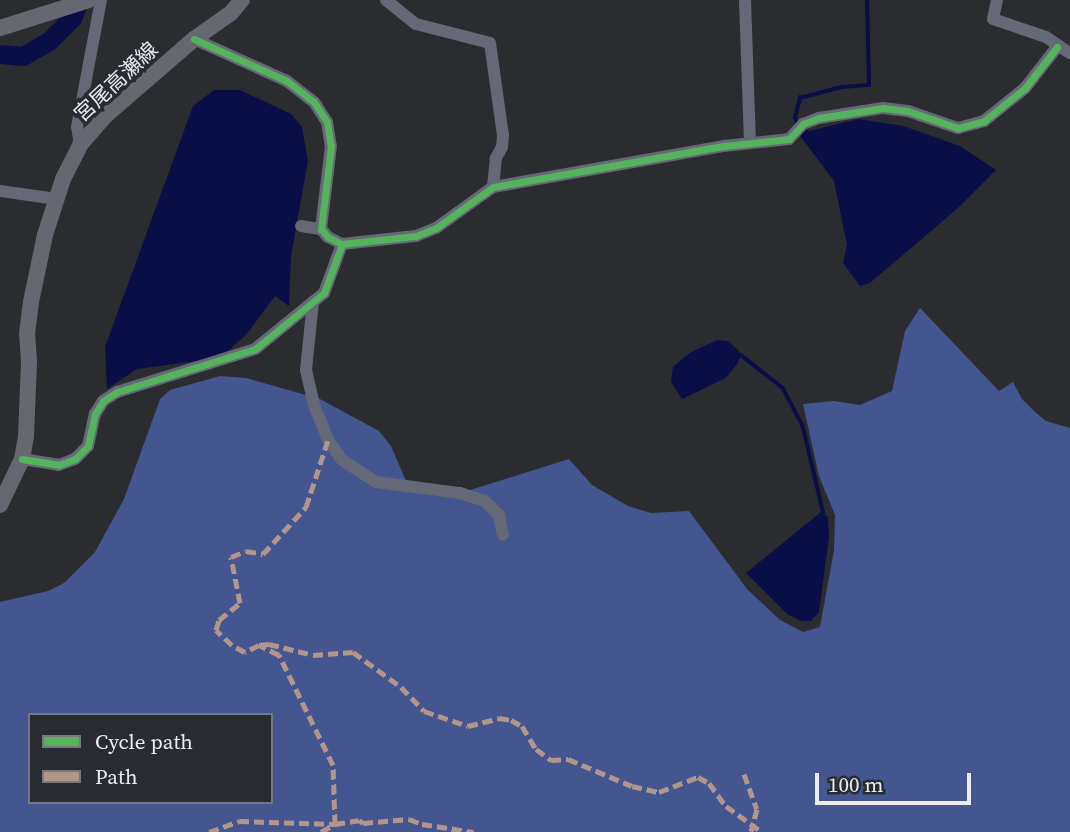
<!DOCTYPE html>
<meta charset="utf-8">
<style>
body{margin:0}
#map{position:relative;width:1070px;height:832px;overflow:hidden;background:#2a2c2f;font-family:"Source Serif 4","Noto Sans JP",serif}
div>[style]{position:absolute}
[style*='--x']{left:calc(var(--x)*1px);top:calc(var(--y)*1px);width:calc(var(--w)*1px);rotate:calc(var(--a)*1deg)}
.forest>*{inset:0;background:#445690}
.water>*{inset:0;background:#0a0e46}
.stream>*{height:3.5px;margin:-1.75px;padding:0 1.75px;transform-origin:1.75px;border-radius:1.75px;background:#0a0e46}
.river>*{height:19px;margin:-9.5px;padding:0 9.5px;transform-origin:9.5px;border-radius:9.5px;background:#0a0e46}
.minor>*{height:12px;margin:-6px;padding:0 6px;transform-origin:6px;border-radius:6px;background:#656876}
.major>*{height:16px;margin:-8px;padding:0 8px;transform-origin:8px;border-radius:8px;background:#656871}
.quiet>*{height:5px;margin-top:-2.5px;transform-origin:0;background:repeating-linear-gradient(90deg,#b2968c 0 10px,transparent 0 15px)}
.cycleway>*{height:7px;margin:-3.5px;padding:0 3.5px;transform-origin:3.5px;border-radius:3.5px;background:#56b35d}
span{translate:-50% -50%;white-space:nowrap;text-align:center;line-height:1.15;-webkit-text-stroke:7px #282b31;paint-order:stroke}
.street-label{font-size:21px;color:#eaecf0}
.legend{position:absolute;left:28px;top:713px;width:245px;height:91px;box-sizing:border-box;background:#282b31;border:2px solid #76787d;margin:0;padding:9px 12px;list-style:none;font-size:21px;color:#eaecf0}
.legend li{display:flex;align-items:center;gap:14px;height:35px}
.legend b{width:35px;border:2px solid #76787d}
.scale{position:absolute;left:815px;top:773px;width:156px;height:32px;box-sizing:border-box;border:4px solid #eaecf0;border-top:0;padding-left:9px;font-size:21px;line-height:24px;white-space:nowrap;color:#eaecf0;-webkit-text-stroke:5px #282b31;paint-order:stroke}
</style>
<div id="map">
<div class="forest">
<i style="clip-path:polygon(evenodd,920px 308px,999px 391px,1013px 382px,1022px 399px,1035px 412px,1046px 421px,1070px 428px,1070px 832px,0 832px,0 602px,48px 591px,64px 583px,95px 552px,124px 499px,160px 399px,170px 390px,220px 376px,246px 378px,320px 399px,379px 431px,391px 446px,406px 481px,423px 493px,437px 496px,451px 496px,569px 459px,592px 485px,628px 506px,651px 513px,689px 511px,747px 589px,780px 620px,803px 632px,820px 627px,834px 550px,835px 515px,819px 476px,803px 404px,834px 401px,860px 405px,892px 391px,905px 331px,920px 308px,30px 715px,271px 715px,271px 802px,30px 802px,30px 715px)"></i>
</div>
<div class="water">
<i style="clip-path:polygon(214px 90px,240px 90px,291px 114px,302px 127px,308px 161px,291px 256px,289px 306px,275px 296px,246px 335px,220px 358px,137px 369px,107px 389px,105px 347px,193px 106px)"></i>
<i style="clip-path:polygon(859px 119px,903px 126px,960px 146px,996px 170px,958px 208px,870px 283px,860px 286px,843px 263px,847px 245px,834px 181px,798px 133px,804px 128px,809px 131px)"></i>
<i style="clip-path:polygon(717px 340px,728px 341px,737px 349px,741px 355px,737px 364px,726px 378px,682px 399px,671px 382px,673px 367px,691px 352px)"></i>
<i style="clip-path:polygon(821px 512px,828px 517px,829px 537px,819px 612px,811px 621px,801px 621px,787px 614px,746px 573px)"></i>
</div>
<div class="stream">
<i style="--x:797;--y:124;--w:6;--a:-108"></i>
<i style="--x:795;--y:118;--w:21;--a:-76"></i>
<i style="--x:800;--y:98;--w:43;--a:-14.7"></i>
<i style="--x:842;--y:87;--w:27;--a:-4"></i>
<i style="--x:869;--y:85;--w:85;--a:-91.3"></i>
<i style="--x:741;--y:355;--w:53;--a:38.2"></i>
<i style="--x:783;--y:388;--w:43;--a:62.2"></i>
<i style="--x:803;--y:426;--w:90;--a:76.6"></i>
</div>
<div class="river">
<i style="--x:0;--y:54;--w:23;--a:5"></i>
<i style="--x:23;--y:56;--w:30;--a:-30"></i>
<i style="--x:49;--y:41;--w:33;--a:-45"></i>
<i style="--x:72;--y:18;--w:20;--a:-66"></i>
</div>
<div class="minor">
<i style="--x:386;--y:0;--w:38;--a:39"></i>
<i style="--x:416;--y:24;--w:76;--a:14.4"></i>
<i style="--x:490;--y:43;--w:93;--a:82"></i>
<i style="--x:503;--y:135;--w:12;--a:95"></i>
<i style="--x:502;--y:147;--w:13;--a:119"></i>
<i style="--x:496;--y:158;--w:29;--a:96"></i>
<i style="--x:745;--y:0;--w:143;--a:88"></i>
<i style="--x:997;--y:0;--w:19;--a:102"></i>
<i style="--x:993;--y:19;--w:56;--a:18.8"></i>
<i style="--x:1046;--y:37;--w:29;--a:34"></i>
<i style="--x:194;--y:39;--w:102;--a:24.3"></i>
<i style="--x:287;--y:81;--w:34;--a:38"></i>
<i style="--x:314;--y:102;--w:24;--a:57"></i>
<i style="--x:327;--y:122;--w:24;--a:81"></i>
<i style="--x:331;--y:146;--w:84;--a:96.9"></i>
<i style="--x:321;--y:229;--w:11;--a:49"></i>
<i style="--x:328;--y:237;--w:16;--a:27"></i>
<i style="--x:342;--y:244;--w:74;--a:-6.2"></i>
<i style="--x:416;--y:236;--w:22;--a:-22"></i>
<i style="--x:436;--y:228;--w:70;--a:-35.7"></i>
<i style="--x:493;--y:187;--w:235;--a:-10.1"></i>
<i style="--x:724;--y:146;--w:65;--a:-6.1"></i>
<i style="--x:789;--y:139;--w:21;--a:-47"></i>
<i style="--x:803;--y:124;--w:17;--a:-21"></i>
<i style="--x:819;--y:118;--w:65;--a:-8.9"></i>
<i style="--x:883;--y:108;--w:25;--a:7"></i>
<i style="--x:908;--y:111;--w:53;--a:18.8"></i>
<i style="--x:958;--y:128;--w:27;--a:-15"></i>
<i style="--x:984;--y:121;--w:53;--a:-38.8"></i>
<i style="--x:1025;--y:88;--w:52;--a:-52"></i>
<i style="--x:80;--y:145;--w:18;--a:-99"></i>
<i style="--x:77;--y:127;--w:129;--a:-79.3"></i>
<i style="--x:0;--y:191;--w:57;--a:8.1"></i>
<i style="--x:301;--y:226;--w:20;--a:9"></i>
<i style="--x:313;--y:302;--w:68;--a:95.9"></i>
<i style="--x:306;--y:370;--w:36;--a:77"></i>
<i style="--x:314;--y:405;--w:38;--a:68"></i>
<i style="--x:328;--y:440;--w:24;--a:55"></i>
<i style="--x:342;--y:460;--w:40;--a:32.9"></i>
<i style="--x:376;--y:482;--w:85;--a:7.5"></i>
<i style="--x:460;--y:493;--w:26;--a:18"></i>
<i style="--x:485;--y:501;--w:20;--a:45"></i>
<i style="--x:499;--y:515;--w:20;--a:79"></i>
<i style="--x:22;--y:459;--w:37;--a:9"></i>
<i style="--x:59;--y:465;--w:17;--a:-21"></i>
<i style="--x:75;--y:459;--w:18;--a:-45"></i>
<i style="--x:88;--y:446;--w:33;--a:-78"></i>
<i style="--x:95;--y:414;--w:15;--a:-58"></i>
<i style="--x:103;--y:401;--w:17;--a:-33"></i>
<i style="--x:117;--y:392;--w:145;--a:-17.3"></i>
<i style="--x:255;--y:349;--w:89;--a:-39.1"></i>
<i style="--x:324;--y:293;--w:52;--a:-69.8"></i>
</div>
<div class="major">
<i style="--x:0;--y:28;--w:93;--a:-17.5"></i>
<i style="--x:0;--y:505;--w:51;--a:-64.4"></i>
<i style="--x:22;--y:459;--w:23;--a:-80"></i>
<i style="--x:26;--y:436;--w:75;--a:-87.7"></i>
<i style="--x:29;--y:361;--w:27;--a:-94"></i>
<i style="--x:27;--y:334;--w:32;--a:-83"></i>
<i style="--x:31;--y:302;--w:68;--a:-78.2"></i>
<i style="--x:45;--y:235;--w:59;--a:-72.2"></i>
<i style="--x:63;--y:179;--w:38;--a:-63"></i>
<i style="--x:80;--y:145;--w:37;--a:-49"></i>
<i style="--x:104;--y:117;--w:119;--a:-40.9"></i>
<i style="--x:194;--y:39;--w:45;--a:-35.1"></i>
<i style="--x:231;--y:13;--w:17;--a:-50"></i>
</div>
<div class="quiet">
<i style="--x:259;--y:645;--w:10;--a:-6"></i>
<i style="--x:269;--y:644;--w:45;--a:14"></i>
<i style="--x:313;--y:655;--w:40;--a:-4.3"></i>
<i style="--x:353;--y:652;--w:59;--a:36.1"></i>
<i style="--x:401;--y:687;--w:33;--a:46"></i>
<i style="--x:424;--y:711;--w:46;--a:18.8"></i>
<i style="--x:468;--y:726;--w:32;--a:-14"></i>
<i style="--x:499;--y:718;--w:12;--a:9"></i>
<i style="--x:511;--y:720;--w:13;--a:29"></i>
<i style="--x:522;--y:726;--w:27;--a:59"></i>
<i style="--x:536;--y:749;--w:19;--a:36"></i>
<i style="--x:551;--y:760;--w:17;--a:-3"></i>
<i style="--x:568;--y:759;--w:69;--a:22.9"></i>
<i style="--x:632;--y:786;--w:28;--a:13"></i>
<i style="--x:659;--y:792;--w:42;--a:-21"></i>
<i style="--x:698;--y:777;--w:13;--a:29"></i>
<i style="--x:709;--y:783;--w:29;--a:54"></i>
<i style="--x:726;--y:806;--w:44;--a:35.8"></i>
<i style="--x:744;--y:774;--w:37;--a:70"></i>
<i style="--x:757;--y:809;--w:23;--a:105"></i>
<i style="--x:209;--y:832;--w:32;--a:-20"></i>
<i style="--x:239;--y:821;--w:96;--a:1.8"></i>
<i style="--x:335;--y:824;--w:24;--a:-9"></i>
<i style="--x:359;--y:820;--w:5;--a:37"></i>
<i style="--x:363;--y:823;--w:46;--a:-5"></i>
<i style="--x:409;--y:819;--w:14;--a:21"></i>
<i style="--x:422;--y:824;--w:52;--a:8.9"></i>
<i style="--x:321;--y:832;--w:16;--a:-30"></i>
<i style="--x:335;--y:824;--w:59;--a:-91.9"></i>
<i style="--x:333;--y:765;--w:123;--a:-116.1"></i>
<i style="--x:279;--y:655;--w:22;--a:-153"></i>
<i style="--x:259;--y:645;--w:16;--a:153"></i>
<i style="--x:245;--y:652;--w:15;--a:-152"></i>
<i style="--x:232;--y:645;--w:22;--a:-137"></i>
<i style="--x:216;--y:630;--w:10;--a:-73"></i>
<i style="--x:219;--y:620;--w:27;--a:-39"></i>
<i style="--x:240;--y:603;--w:47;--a:-101.1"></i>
<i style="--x:231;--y:557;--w:16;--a:-22"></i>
<i style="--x:246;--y:551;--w:17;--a:10"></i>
<i style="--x:263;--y:554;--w:64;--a:-47.5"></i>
<i style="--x:306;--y:507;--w:71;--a:-71.8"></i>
</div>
<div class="cycleway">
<i style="--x:194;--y:39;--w:102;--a:24.3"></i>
<i style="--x:287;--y:81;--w:34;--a:38"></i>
<i style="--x:314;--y:102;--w:24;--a:57"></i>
<i style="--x:327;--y:122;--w:24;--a:81"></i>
<i style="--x:331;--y:146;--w:84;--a:96.9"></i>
<i style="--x:321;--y:229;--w:11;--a:49"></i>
<i style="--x:328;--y:237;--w:16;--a:27"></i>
<i style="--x:342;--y:244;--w:74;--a:-6.2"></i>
<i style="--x:416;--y:236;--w:22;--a:-22"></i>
<i style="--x:436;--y:228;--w:70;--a:-35.7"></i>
<i style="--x:493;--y:187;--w:235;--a:-10.1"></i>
<i style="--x:724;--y:146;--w:65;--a:-6.1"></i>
<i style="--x:789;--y:139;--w:21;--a:-47"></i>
<i style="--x:803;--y:124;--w:17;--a:-21"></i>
<i style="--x:819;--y:118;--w:65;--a:-8.9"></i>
<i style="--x:883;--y:108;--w:25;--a:7"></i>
<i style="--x:908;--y:111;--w:53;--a:18.8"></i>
<i style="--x:958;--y:128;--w:27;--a:-15"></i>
<i style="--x:984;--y:121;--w:53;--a:-38.8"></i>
<i style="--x:1025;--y:88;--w:52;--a:-52"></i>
<i style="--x:22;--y:459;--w:37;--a:9"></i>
<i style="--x:59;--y:465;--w:17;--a:-21"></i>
<i style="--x:75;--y:459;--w:18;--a:-45"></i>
<i style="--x:88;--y:446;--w:33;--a:-78"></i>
<i style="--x:95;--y:414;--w:15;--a:-58"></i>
<i style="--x:103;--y:401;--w:17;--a:-33"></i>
<i style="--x:117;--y:392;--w:145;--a:-17.3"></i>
<i style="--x:255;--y:349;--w:89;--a:-39.1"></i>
<i style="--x:324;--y:293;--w:52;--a:-69.8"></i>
</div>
<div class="street-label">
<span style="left:116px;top:82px;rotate:-43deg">宮尾高瀬線</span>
</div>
<ul class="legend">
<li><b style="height:9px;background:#56b35d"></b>Cycle path</li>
<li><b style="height:9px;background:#b2968c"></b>Path</li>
</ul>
<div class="scale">100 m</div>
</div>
